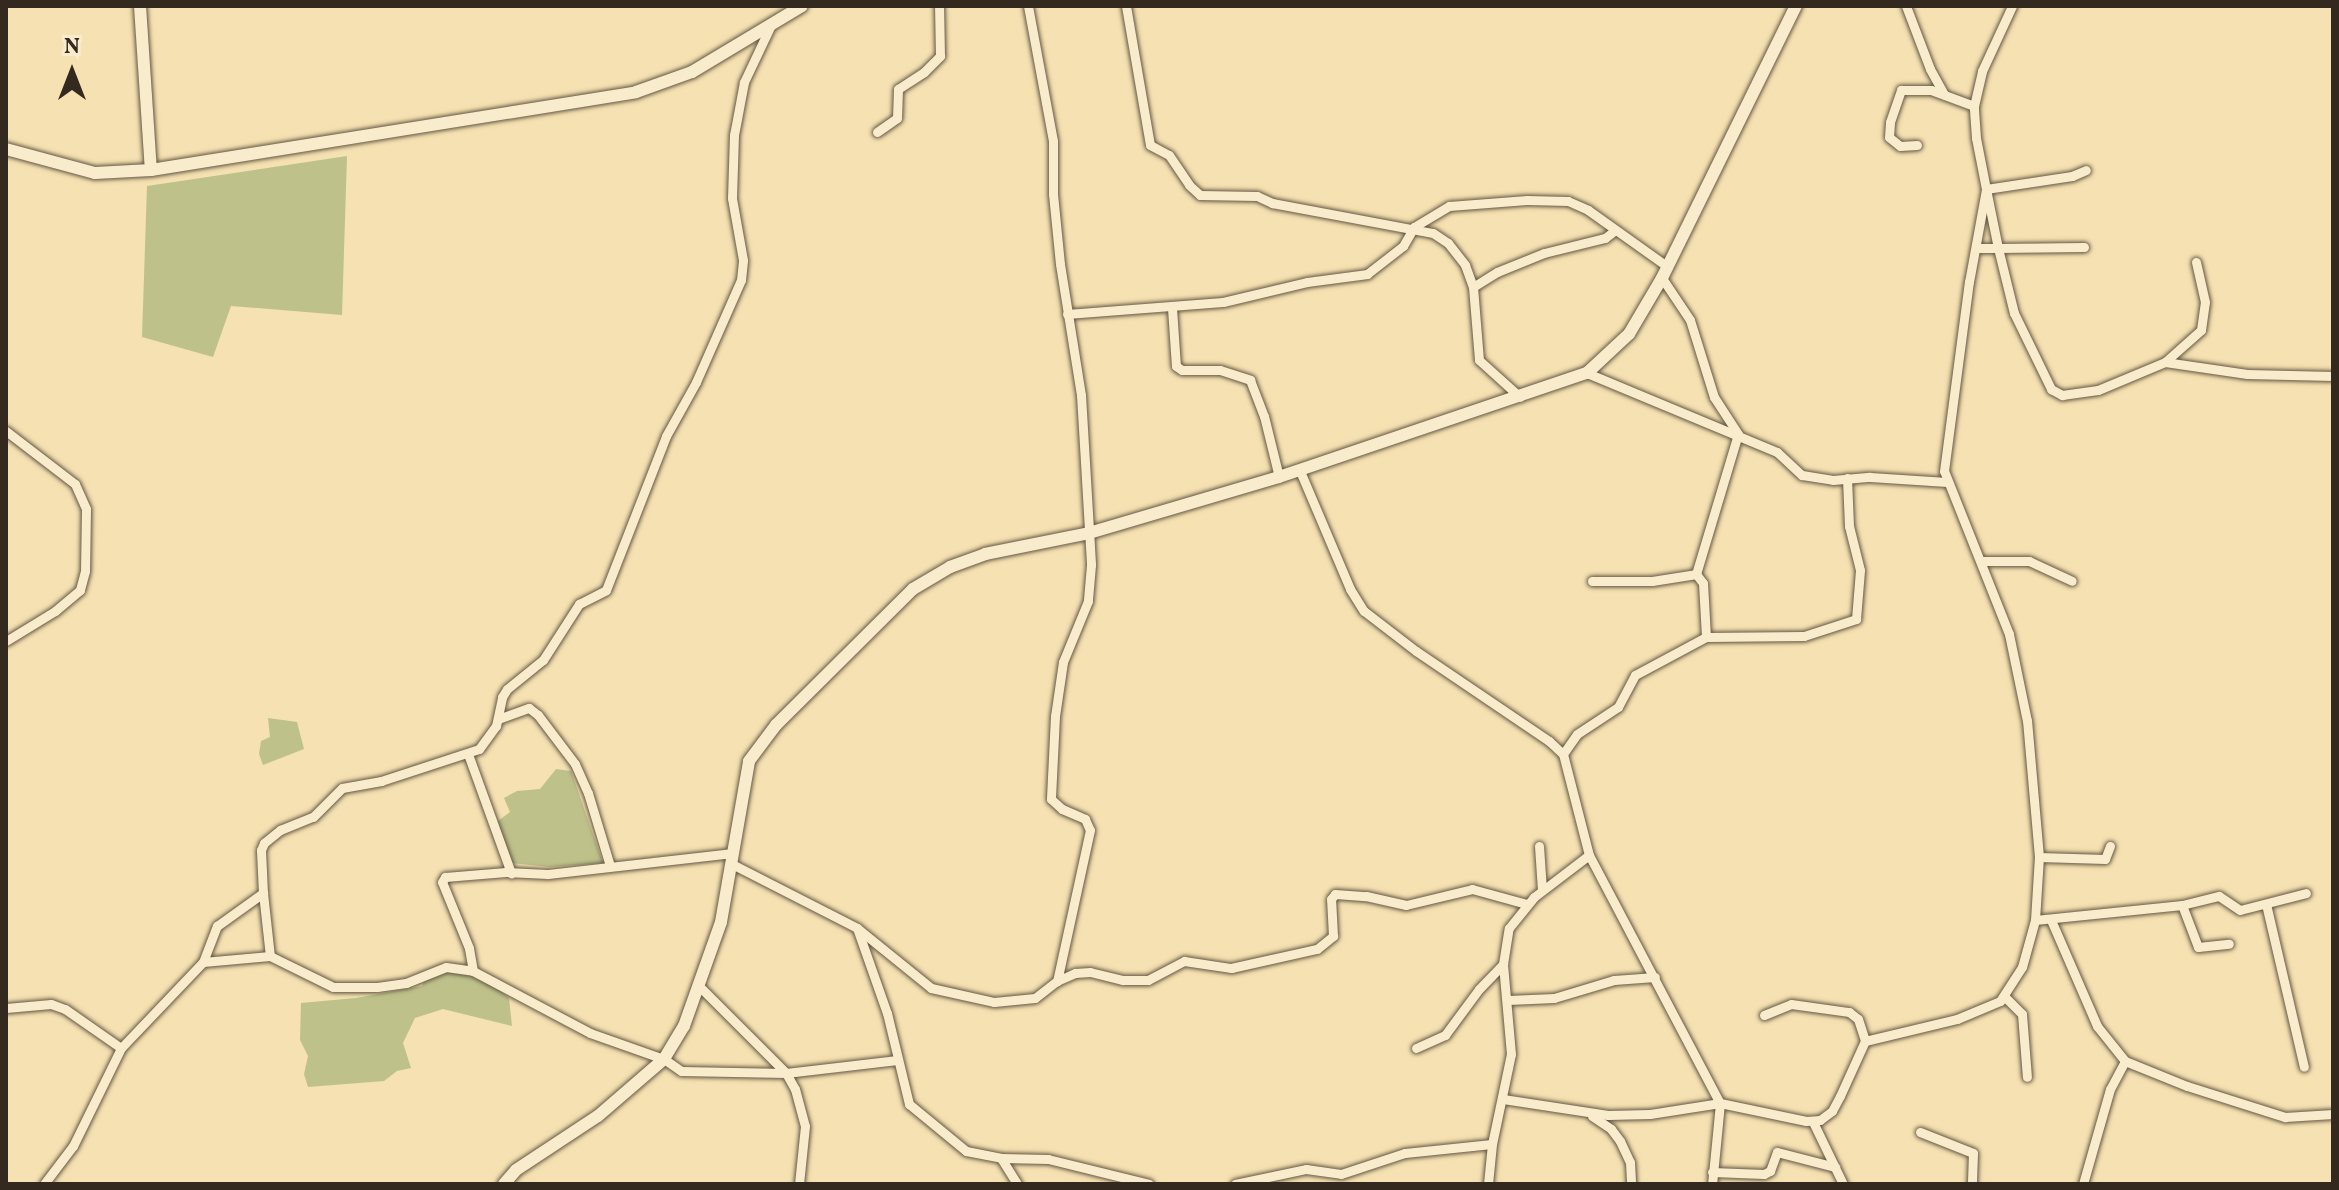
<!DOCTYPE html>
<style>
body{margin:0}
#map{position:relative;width:2339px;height:1190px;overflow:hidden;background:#f5e1b1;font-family:Vollkorn,serif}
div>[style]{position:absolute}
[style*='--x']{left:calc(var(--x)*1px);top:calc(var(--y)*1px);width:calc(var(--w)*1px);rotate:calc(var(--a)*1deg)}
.green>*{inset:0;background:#bec28a}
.roads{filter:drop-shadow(0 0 2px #645744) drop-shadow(0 0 2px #645744)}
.street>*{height:9px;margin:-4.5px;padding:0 4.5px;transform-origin:4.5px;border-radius:4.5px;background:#f8eccc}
.secondary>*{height:12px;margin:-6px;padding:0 6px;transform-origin:6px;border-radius:6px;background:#f8eccc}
span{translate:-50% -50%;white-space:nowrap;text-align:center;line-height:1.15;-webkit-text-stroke:8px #f8eccc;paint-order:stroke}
.frame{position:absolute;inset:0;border:8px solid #33291f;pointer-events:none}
.north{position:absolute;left:32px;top:32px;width:80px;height:80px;-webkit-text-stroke:6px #f8eccc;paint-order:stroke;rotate:0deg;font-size:22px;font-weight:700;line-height:32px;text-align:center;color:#33291f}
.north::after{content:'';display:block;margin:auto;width:28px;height:36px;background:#33291f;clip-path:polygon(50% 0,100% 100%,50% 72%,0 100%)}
</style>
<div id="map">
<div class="green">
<i style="clip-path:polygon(347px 156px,342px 315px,231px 306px,213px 357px,142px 337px,147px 186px)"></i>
<i style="clip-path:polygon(268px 718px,297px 722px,304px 749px,263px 765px,259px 754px,261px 741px,270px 737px)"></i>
<i style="clip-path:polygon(556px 769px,571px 771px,603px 863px,550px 867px,511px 863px,494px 824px,510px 812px,504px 798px,517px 791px,540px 789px)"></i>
<i style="clip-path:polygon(448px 968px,491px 983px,509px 998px,512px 1026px,443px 1009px,415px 1018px,403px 1043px,411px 1068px,397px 1071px,384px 1081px,308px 1087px,304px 1074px,308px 1056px,300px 1040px,301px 1003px,356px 998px,422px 986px,427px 973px)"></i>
</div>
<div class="roads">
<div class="street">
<i style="--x:1028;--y:6;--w:137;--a:79.5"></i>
<i style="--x:1053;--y:141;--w:53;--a:90"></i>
<i style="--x:1053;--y:194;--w:70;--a:84.3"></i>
<i style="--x:1060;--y:264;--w:133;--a:80.9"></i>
<i style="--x:1081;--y:395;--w:170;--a:86.6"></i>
<i style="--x:1091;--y:565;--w:36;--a:95"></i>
<i style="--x:1088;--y:601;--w:66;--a:112.3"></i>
<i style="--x:1063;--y:662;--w:55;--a:98.4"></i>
<i style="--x:1055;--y:716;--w:83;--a:92.8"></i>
<i style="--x:1051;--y:799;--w:15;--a:42"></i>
<i style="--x:1062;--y:809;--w:25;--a:23"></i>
<i style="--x:1085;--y:819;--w:12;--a:66"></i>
<i style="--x:1090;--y:830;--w:155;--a:102.3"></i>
<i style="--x:1126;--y:6;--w:141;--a:80.2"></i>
<i style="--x:1150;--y:145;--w:21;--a:28"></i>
<i style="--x:1169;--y:155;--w:36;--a:56"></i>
<i style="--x:1189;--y:185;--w:15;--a:42"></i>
<i style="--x:1200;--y:195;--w:57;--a:1"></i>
<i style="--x:1257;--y:196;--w:17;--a:25"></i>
<i style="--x:1272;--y:203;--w:164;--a:10.6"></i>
<i style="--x:1433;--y:233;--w:18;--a:34"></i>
<i style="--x:1448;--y:243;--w:28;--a:52"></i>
<i style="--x:1465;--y:265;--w:23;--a:70"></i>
<i style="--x:1473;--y:287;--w:73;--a:85.3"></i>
<i style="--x:1479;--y:360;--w:55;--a:42.1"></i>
<i style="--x:1906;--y:6;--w:67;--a:69.1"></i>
<i style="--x:1930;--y:69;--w:29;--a:61"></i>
<i style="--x:877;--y:132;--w:24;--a:-35"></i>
<i style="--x:897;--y:118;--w:29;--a:-88"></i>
<i style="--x:898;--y:89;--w:31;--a:-33"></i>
<i style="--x:924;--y:72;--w:23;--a:-45"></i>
<i style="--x:940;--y:56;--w:50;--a:-91.1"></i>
<i style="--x:1917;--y:145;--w:17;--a:177"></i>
<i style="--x:1900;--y:146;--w:14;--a:-141"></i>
<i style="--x:1889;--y:137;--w:15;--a:-86"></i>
<i style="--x:1890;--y:122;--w:34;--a:-71"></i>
<i style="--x:1901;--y:90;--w:30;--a:0"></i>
<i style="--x:1931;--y:90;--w:46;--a:20.4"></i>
<i style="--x:2084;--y:247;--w:86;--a:179.3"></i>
<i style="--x:1998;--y:248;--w:60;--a:-101.5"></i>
<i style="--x:1986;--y:189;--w:87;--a:-8.6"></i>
<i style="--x:2072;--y:176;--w:15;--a:-23"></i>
<i style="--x:1976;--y:248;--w:22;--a:0"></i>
<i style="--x:1998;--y:248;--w:67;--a:76.2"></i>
<i style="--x:2014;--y:313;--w:85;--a:64"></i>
<i style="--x:2051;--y:389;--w:13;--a:29"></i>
<i style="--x:2062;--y:395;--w:36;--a:-8"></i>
<i style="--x:2098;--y:390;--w:73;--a:-22.7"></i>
<i style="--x:2165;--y:362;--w:83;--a:8.3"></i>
<i style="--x:2247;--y:374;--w:86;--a:1.3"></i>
<i style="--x:1662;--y:278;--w:50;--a:56.3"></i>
<i style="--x:1690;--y:320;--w:81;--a:72.7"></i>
<i style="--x:1714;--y:397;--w:44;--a:57"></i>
<i style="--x:1738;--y:434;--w:146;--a:106.7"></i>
<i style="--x:1696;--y:574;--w:11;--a:52"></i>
<i style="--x:1703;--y:583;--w:54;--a:86.8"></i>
<i style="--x:1473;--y:287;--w:28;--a:-32"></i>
<i style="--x:1497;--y:272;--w:51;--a:-22"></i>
<i style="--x:1544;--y:253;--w:63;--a:-13.8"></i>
<i style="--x:1605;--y:238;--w:11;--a:-38"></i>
<i style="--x:1172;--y:308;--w:58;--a:86.1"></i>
<i style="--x:1176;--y:366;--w:7;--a:34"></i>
<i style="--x:1182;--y:370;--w:38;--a:0"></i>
<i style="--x:1220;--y:370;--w:32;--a:18"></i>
<i style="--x:1250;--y:380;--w:39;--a:69"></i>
<i style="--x:1264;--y:416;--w:63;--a:76.2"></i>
<i style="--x:1067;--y:314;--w:156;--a:-4.4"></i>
<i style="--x:1223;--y:302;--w:86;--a:-13.4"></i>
<i style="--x:1307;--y:282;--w:61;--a:-7.6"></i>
<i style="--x:1367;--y:274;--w:46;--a:-37.9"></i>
<i style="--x:1403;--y:246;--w:22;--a:-60"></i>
<i style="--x:1414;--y:227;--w:41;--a:-31"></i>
<i style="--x:1449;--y:206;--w:78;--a:-4.4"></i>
<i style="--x:1527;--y:200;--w:41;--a:1.4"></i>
<i style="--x:1568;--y:201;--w:22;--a:24"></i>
<i style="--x:1588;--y:210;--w:98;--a:35.5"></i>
<i style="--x:2165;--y:362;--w:48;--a:-41.6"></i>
<i style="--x:2201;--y:330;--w:28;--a:-82"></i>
<i style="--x:2205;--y:302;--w:41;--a:-102.7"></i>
<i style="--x:1587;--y:373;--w:206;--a:22.6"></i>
<i style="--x:1777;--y:452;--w:34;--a:43"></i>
<i style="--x:1802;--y:475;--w:31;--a:9"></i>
<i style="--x:1833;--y:480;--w:37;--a:-5"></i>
<i style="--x:1870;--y:477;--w:77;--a:3.7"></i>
<i style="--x:6;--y:431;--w:87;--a:37.5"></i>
<i style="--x:75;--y:484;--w:27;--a:66"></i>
<i style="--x:86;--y:509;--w:62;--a:90.9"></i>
<i style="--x:85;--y:571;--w:20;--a:105"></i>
<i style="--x:80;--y:590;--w:33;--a:140"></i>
<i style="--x:55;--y:611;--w:57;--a:148.5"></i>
<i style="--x:1300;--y:471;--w:128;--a:67"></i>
<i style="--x:1350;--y:589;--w:26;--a:58"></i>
<i style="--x:1364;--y:611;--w:66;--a:37.6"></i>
<i style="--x:1416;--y:651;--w:161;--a:34.1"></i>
<i style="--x:1549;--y:741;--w:19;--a:43"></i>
<i style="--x:1563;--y:754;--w:104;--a:75.6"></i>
<i style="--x:1589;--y:855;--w:280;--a:62.2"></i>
<i style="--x:1720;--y:1103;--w:81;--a:95.6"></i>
<i style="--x:1981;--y:561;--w:48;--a:0"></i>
<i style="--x:2029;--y:561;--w:47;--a:24.9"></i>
<i style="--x:1592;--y:581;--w:60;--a:0"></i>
<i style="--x:1652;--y:581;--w:45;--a:-9"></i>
<i style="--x:498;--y:719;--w:33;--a:-20"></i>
<i style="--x:529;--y:708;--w:11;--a:38"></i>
<i style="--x:538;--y:715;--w:61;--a:52.9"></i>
<i style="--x:575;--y:764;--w:32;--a:66"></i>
<i style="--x:588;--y:793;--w:76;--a:73.2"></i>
<i style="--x:468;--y:754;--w:127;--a:70.1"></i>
<i style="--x:1563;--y:754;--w:24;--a:-55"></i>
<i style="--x:1577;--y:734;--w:49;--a:-33.4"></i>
<i style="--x:1618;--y:707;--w:36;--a:-62"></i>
<i style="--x:1635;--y:675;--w:81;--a:-28.2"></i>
<i style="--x:1706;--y:637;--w:98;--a:-0.6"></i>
<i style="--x:1804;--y:636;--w:55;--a:-18.1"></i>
<i style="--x:1856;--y:619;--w:49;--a:-85.3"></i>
<i style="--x:1860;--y:570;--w:45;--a:-104"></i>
<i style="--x:1849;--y:526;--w:48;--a:-92.4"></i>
<i style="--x:1539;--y:846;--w:44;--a:86.1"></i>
<i style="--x:2039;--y:857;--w:66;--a:1.7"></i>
<i style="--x:2105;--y:859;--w:14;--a:-69"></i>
<i style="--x:732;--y:864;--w:140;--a:27.1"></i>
<i style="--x:857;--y:928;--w:95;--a:39"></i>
<i style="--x:931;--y:988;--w:65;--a:12.5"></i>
<i style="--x:994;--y:1002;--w:41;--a:-5.6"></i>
<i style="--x:1035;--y:998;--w:28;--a:-38"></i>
<i style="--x:1057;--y:981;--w:20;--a:-24"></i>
<i style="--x:1075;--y:973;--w:15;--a:-4"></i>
<i style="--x:1090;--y:972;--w:34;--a:14"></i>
<i style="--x:1123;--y:980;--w:25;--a:0"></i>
<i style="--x:1148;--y:980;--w:41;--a:-27.8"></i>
<i style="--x:1184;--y:961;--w:48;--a:8.5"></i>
<i style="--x:1231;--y:968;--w:88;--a:-12.5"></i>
<i style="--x:1317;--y:949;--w:21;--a:-39"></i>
<i style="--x:1333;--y:936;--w:37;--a:-93"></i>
<i style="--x:1331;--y:899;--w:6;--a:-51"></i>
<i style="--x:1335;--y:894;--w:31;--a:4"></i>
<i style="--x:1366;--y:896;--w:41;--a:12.7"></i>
<i style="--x:1406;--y:905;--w:68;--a:-13.6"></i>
<i style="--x:1472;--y:889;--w:57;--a:15.3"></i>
<i style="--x:263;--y:893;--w:63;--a:83.7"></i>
<i style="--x:2266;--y:904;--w:167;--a:76.9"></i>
<i style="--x:2182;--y:905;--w:45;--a:69.1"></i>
<i style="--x:2198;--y:947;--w:31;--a:-6"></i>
<i style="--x:2035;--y:920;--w:148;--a:-5.8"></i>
<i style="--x:2182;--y:905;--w:38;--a:-14"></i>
<i style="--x:2219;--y:896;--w:25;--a:34"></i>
<i style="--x:2240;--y:910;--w:68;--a:-14.4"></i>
<i style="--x:2051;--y:920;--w:116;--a:66.5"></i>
<i style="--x:2097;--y:1026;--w:45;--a:51.3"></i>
<i style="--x:2125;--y:1061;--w:32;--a:118"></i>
<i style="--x:2110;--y:1089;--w:99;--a:105.9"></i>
<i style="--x:857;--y:928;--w:90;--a:70.6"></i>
<i style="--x:887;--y:1013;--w:94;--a:76.4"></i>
<i style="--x:909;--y:1104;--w:74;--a:39.5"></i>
<i style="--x:966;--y:1151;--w:36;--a:11"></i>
<i style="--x:1001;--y:1158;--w:31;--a:58"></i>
<i style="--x:203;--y:962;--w:39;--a:-69"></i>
<i style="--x:217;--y:926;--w:57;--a:-35.7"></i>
<i style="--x:263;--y:893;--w:43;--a:-92.7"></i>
<i style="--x:261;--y:850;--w:8;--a:-67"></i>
<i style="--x:264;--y:843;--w:21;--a:-39"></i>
<i style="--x:280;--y:830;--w:35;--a:-22"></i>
<i style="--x:313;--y:817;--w:41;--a:-45"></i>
<i style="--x:342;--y:788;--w:40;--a:-10"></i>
<i style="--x:381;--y:781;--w:103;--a:-18.1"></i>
<i style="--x:479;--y:749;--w:29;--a:-54"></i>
<i style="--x:496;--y:726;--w:30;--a:-78"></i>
<i style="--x:502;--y:697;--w:9;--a:-58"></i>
<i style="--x:507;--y:689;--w:46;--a:-38.9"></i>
<i style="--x:543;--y:660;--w:67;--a:-57.3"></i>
<i style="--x:579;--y:604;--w:30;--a:-27"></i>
<i style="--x:606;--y:590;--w:165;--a:-68.7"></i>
<i style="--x:666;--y:436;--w:62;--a:-60.9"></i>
<i style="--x:696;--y:382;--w:111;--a:-66.2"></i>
<i style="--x:741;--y:280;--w:20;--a:-84"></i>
<i style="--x:743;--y:260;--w:63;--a:-100.1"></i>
<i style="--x:732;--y:198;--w:63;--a:-88.2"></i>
<i style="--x:734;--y:135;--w:54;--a:-79.3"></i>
<i style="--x:744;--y:82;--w:63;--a:-64.7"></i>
<i style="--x:473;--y:971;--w:23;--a:-100"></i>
<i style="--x:469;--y:948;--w:71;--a:-112.2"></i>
<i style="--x:442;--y:882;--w:6;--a:-59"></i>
<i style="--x:445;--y:877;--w:61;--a:-4.7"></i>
<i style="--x:506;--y:872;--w:42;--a:2.7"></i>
<i style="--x:548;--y:874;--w:186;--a:-6.5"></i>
<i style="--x:700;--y:987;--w:122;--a:45"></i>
<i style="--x:786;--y:1073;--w:18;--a:61"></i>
<i style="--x:795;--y:1089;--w:38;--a:75"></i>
<i style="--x:805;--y:1126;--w:58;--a:95.9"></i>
<i style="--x:2005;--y:997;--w:24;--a:45"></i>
<i style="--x:2022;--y:1014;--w:63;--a:85.5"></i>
<i style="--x:1508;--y:1000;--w:46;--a:-2.5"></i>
<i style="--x:1554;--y:998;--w:63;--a:-16.7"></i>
<i style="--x:1614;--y:980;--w:41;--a:-4.2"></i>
<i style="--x:6;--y:1008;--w:45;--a:-5.1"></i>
<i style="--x:51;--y:1004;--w:15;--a:20"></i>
<i style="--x:65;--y:1009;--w:68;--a:34.9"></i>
<i style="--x:1764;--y:1015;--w:29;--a:-22"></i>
<i style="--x:1791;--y:1004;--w:59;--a:7.9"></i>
<i style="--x:1849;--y:1012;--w:11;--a:38"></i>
<i style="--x:1858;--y:1019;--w:23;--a:72"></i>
<i style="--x:1416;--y:1048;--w:32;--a:-24"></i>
<i style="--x:1445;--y:1035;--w:57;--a:-53.5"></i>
<i style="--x:1479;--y:989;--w:35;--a:-46"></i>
<i style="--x:2125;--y:1061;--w:67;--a:22"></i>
<i style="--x:2187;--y:1086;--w:103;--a:17.6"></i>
<i style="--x:2285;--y:1117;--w:48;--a:-3.6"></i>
<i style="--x:1503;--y:1099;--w:106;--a:8.7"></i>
<i style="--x:1608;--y:1115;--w:42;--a:-1.4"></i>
<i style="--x:1650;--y:1114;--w:71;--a:-8.9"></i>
<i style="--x:1720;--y:1103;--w:88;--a:11.8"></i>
<i style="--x:1806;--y:1121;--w:14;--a:-4"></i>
<i style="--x:1820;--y:1120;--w:15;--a:-37"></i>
<i style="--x:1832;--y:1111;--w:17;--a:-62"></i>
<i style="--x:1840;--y:1096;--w:60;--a:-65.6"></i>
<i style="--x:1865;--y:1041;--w:95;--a:-13.4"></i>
<i style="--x:1957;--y:1019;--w:47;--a:-22.7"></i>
<i style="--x:2000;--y:1001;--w:40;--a:-57.1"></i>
<i style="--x:2022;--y:967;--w:49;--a:-74.5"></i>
<i style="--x:2035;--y:920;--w:63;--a:-86.4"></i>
<i style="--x:2039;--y:857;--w:137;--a:-95"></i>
<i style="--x:2027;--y:721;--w:89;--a:-101.7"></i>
<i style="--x:2009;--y:634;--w:175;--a:-111.7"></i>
<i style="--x:1944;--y:471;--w:191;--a:-82.5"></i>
<i style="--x:1969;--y:282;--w:95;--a:-79.6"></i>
<i style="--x:1986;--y:189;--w:52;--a:-101.1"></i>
<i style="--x:1976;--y:138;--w:32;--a:-94"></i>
<i style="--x:1974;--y:106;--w:36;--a:-77"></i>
<i style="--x:1982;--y:71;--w:72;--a:-65.2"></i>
<i style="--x:1592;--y:1116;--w:23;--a:34"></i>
<i style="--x:1611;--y:1129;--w:15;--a:53"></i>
<i style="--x:1620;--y:1141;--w:23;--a:65"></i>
<i style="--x:1630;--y:1162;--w:22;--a:87"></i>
<i style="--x:1813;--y:1122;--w:69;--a:64.2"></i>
<i style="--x:1920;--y:1132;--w:57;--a:21.6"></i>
<i style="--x:1973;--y:1153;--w:31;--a:92"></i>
<i style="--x:1001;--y:1158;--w:47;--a:1.2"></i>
<i style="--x:1048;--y:1159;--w:104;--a:13.9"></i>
<i style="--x:1712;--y:1172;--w:52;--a:2.2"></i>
<i style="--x:1764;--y:1174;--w:7;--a:-27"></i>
<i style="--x:1770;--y:1171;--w:20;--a:-70"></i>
<i style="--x:1777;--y:1152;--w:60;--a:14.5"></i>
<i style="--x:44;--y:1184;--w:48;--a:-52.7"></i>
<i style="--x:73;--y:1146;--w:109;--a:-63.9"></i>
<i style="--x:121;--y:1048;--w:119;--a:-46.4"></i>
<i style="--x:203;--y:962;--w:67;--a:-5.1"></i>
<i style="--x:270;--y:956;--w:70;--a:26.2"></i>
<i style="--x:333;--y:987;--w:44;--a:0"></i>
<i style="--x:377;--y:987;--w:29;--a:-8"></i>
<i style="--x:406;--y:983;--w:43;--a:-21.8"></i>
<i style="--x:446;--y:967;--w:27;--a:8"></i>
<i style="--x:473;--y:971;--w:132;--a:27.9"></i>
<i style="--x:590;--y:1033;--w:78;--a:19.4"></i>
<i style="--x:664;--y:1059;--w:21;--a:35"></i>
<i style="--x:681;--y:1071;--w:105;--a:1.1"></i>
<i style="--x:786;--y:1073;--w:112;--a:-6.7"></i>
<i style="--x:1235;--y:1184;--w:73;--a:-11.9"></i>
<i style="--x:1306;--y:1169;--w:35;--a:8"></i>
<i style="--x:1341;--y:1174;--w:67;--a:-18.2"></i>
<i style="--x:1405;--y:1153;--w:87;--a:-5.9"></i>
<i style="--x:1488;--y:1184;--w:40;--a:-84.3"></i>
<i style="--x:1492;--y:1144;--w:92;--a:-78.1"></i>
<i style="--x:1511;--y:1054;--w:90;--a:-95.1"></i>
<i style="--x:1503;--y:964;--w:36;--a:-81"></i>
<i style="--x:1509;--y:928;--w:40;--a:-51"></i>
<i style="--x:1534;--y:897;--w:69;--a:-37.4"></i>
</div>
<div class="secondary">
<i style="--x:140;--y:6;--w:164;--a:86.2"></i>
<i style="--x:6;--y:149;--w:92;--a:15.1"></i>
<i style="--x:95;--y:173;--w:56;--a:-3.1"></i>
<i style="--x:151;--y:170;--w:491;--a:-9.1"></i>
<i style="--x:636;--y:92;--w:59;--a:-19.7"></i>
<i style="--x:692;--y:72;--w:128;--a:-31"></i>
<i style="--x:504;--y:1184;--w:18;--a:-49"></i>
<i style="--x:516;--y:1170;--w:98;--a:-33.4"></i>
<i style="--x:598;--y:1116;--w:87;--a:-40.8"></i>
<i style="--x:664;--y:1059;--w:39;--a:-59"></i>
<i style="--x:684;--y:1026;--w:110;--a:-70.4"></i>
<i style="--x:721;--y:922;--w:163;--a:-80.1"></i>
<i style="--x:749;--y:761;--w:45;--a:-53.1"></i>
<i style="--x:776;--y:725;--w:193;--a:-44.8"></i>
<i style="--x:913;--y:589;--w:43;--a:-30.7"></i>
<i style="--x:950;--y:567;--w:37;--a:-20"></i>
<i style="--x:985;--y:554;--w:106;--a:-11.4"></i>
<i style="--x:1089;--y:533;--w:198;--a:-16.4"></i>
<i style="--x:1279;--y:477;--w:325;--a:-18.7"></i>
<i style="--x:1587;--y:373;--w:57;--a:-42.9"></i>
<i style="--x:1629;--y:334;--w:65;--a:-59.5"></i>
<i style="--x:1662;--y:278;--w:303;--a:-63.8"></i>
</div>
</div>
<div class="frame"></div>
<div class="north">N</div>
</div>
